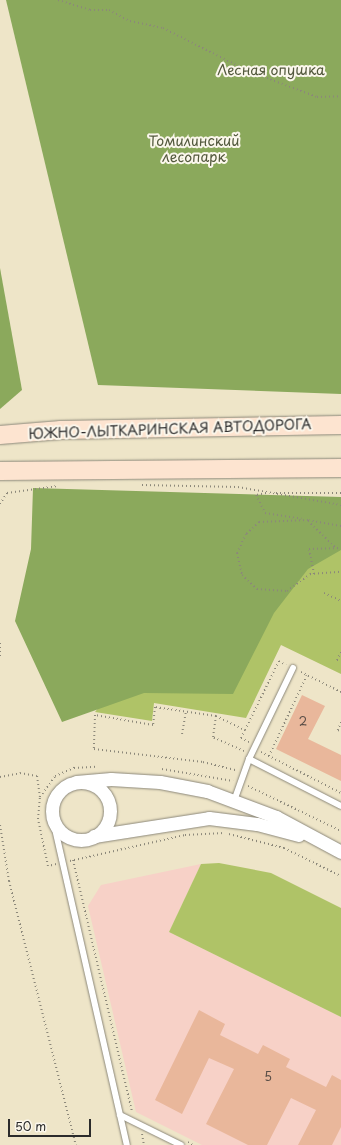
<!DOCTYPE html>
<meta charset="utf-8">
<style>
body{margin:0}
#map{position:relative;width:341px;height:1145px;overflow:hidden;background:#eee5c8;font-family:"Playpen Sans",sans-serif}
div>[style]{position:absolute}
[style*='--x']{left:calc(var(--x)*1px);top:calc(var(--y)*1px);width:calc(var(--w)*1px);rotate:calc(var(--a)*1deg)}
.built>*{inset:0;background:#f7d1c7}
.green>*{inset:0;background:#afc367}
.forest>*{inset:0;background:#8ba95c}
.building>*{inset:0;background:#e9b79b}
.path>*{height:2px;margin-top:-1px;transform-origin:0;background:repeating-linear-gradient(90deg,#8c887a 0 1px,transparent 0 4px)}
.roads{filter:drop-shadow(0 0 1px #8c887a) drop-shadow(0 0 1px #8c887a)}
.lane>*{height:6px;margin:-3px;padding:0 3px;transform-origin:3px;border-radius:3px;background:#fff}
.street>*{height:13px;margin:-6.5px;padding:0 6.5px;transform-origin:6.5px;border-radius:6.5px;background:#fff}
.street>.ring{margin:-6.5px;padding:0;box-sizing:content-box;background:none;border:13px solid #fff;border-radius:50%}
.secondary>*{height:18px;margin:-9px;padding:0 9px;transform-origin:9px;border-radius:9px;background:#fde4d0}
span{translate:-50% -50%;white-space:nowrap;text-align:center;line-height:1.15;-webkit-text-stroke:4px #fbf7ec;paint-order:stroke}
.number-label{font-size:12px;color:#5a4e47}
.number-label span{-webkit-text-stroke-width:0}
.park-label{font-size:14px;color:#53593d}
.street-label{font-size:14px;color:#2b2b2b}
.scale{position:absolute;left:8px;top:1119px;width:83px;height:18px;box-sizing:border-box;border:2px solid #2b2b2b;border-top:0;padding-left:5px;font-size:12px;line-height:14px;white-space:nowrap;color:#2b2b2b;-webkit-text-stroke:3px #fbf7ec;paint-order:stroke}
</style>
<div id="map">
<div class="built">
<i style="clip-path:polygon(201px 864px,169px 932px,341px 1017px,341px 1145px,202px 1145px,136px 1112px,88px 906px,101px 885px)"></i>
</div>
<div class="green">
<i style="clip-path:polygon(259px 507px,341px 523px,341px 674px,281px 645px,246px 718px,154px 703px,152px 721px,95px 712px)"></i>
<i style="clip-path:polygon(219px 863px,271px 873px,341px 908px,341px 1017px,169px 932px,201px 864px)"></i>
</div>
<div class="forest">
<i style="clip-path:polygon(6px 0,341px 0,341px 394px,98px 385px)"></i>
<i style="clip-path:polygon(0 268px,22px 390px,0 409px)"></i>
<i style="clip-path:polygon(33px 488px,341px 497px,341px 550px,308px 569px,274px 613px,233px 694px,144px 693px,62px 722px,15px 621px,31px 549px)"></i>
</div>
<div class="building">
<i style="clip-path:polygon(302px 695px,325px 706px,308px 739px,341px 755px,341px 781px,276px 749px)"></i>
<i style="clip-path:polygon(199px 1010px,225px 1024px,220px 1035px,258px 1054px,263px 1045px,290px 1059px,286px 1067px,326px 1087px,332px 1075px,341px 1080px,341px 1127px,332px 1145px,298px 1145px,316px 1110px,291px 1098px,267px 1145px,248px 1145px,206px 1124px,234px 1069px,209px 1058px,182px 1114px,155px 1100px)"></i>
</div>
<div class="path">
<i style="--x:58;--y:0;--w:34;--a:17"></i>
<i style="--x:90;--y:10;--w:19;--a:0"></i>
<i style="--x:109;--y:10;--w:24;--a:28"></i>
<i style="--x:130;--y:21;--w:34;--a:12"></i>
<i style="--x:163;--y:28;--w:95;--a:26.8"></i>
<i style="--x:248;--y:71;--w:74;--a:20.6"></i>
<i style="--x:317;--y:97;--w:24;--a:-2"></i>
<i style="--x:142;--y:485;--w:96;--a:1.2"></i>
<i style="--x:238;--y:487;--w:105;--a:9.9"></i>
<i style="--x:266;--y:493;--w:10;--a:169"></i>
<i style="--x:256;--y:495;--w:20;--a:63"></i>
<i style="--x:265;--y:513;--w:37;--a:9"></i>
<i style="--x:276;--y:493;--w:65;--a:0"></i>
<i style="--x:0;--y:504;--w:13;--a:-58"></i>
<i style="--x:7;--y:493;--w:51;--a:-7.8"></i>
<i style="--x:308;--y:521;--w:39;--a:44"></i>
<i style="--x:341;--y:526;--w:34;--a:-170"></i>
<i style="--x:308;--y:520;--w:49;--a:177.7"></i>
<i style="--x:259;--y:522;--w:18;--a:137"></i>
<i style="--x:246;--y:534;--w:21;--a:115"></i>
<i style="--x:237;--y:553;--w:23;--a:77"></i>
<i style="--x:242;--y:575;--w:21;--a:43"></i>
<i style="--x:257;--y:589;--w:30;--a:4"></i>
<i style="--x:287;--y:591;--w:29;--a:-36"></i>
<i style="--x:310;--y:574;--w:31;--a:-4"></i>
<i style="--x:314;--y:574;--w:25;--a:-101"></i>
<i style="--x:309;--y:549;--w:32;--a:-2"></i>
<i style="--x:324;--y:593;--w:19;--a:25"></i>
<i style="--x:0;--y:643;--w:15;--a:90"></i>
<i style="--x:341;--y:652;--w:9;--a:117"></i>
<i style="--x:337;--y:660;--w:4;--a:0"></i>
<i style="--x:301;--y:672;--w:45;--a:26.6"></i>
<i style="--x:216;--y:716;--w:62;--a:-171.6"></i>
<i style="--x:155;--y:707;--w:18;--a:96"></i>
<i style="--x:153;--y:725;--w:59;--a:-170.2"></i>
<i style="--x:95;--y:715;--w:34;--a:92"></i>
<i style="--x:94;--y:749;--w:110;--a:6.8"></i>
<i style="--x:203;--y:762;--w:34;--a:14"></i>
<i style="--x:341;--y:722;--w:9;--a:111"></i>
<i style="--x:338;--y:730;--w:3;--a:18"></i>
<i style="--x:245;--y:730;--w:9;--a:117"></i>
<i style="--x:241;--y:738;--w:9;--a:27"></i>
<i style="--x:182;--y:734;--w:22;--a:-80"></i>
<i style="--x:244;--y:751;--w:34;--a:-156"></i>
<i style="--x:213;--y:737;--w:21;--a:-82"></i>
<i style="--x:216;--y:716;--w:32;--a:26"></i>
<i style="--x:245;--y:730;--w:77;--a:-63.8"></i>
<i style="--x:279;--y:661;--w:8;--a:30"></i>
<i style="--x:261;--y:752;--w:90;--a:27.1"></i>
<i style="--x:269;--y:756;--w:89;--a:-64.9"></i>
<i style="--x:162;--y:769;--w:72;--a:9.6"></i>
<i style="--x:0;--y:777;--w:20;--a:-11"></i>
<i style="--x:20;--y:773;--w:17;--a:10"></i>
<i style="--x:37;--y:776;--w:21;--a:82"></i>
<i style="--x:248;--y:786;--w:103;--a:25.8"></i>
<i style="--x:0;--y:825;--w:57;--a:80.9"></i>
<i style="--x:9;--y:881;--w:272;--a:75.8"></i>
<i style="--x:229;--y:834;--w:57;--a:14.3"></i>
<i style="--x:284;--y:848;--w:64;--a:26.2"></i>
<i style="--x:73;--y:860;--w:259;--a:76.8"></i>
<i style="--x:70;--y:861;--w:118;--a:-12.7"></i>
<i style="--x:185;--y:835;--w:39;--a:-3"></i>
<i style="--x:56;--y:864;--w:8;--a:166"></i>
<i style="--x:48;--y:866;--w:48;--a:-102"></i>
<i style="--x:38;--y:819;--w:22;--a:-85"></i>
<i style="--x:40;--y:797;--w:26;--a:-54"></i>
<i style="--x:55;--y:776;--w:21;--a:-23"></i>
<i style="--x:74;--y:768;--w:22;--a:-3"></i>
<i style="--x:142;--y:1134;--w:11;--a:80"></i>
<i style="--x:188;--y:1142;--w:6;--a:31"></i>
</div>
<div class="roads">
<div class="lane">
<i style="--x:293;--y:668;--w:101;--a:115.8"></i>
<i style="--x:249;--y:759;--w:103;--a:27.1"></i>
<i style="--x:234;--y:801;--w:45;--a:-70.3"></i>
<i style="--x:53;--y:820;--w:333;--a:77.2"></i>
<i style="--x:120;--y:1115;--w:68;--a:26.2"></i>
</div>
<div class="street">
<i style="--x:76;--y:782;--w:35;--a:-5"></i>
<i style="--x:111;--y:779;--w:49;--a:3.5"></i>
<i style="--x:160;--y:782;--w:48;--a:10.8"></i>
<i style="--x:207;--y:791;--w:74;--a:20.6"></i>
<i style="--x:276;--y:817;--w:74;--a:28.3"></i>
<i class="ring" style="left:52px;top:782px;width:45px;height:45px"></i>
<i style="--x:94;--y:836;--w:116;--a:-8.9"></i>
<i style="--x:209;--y:818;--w:48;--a:7.1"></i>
<i style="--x:257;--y:824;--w:43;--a:14.7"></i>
</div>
<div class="secondary">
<i style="--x:0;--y:435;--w:61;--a:-4.7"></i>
<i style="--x:61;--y:430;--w:280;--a:-1"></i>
<i style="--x:0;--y:471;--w:341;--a:-0.5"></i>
</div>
</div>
<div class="number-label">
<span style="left:303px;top:722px">2</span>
<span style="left:268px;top:1077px">5</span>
</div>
<div class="park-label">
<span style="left:271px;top:70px">Лесная опушка</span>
<span style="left:194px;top:149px">Томилинский<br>лесопарк</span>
</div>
<div class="street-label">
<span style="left:170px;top:429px;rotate:-2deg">ЮЖНО-ЛЫТКАРИНСКАЯ АВТОДОРОГА</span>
</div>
<div class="scale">50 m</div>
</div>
